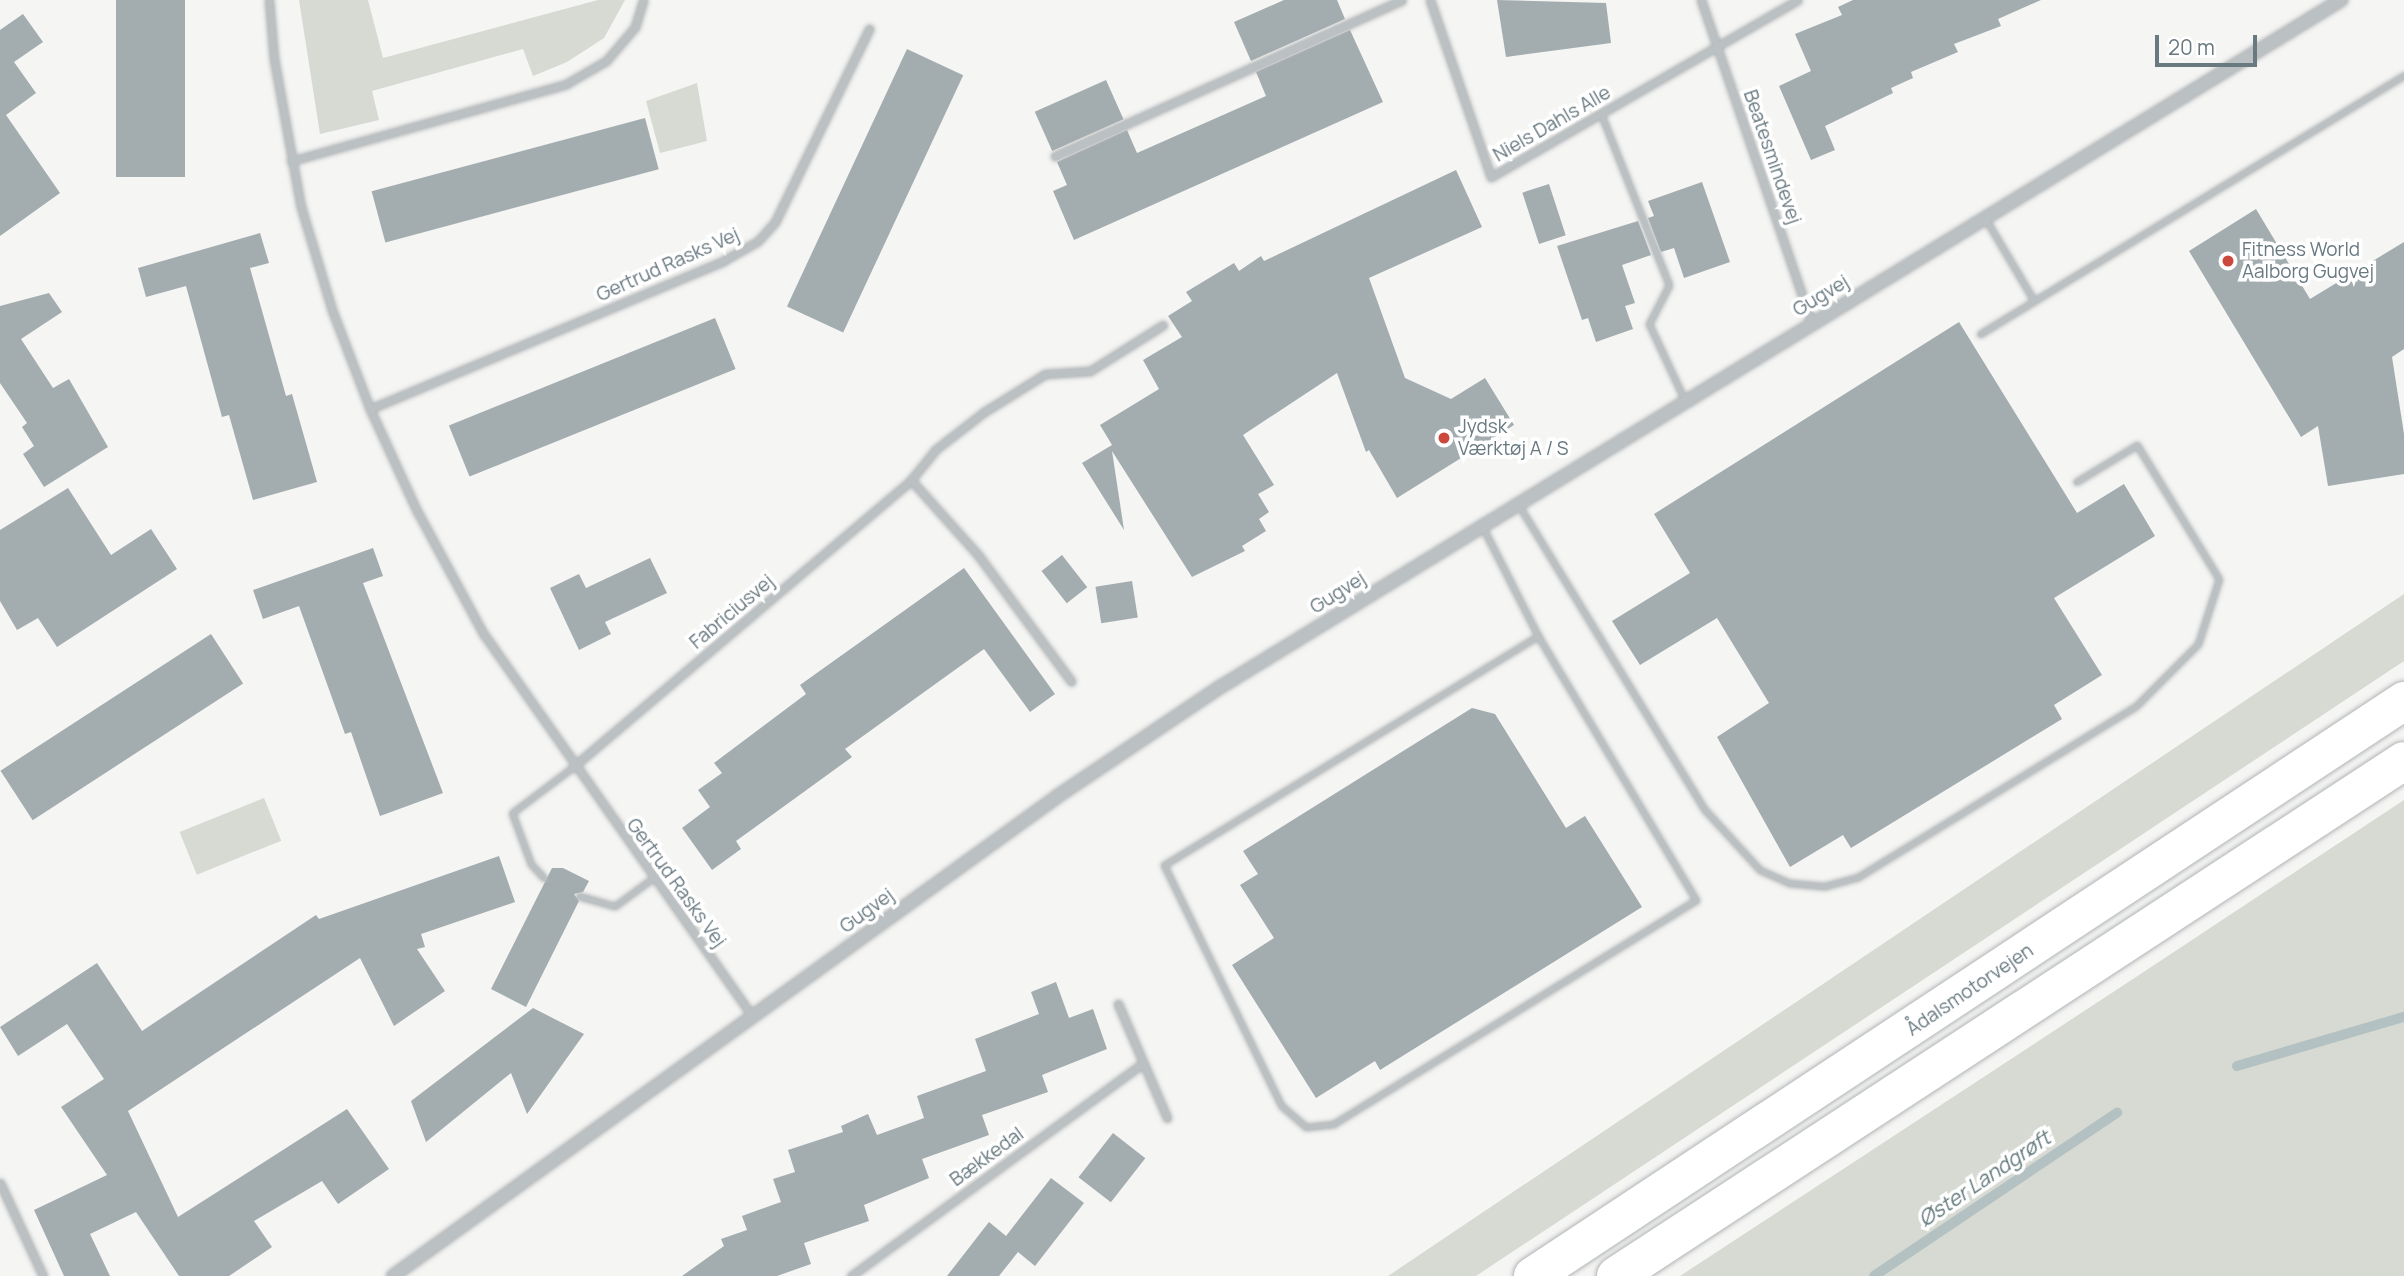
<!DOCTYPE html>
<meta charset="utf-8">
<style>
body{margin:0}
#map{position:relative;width:2404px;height:1276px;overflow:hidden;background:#f5f5f3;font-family:Manrope,sans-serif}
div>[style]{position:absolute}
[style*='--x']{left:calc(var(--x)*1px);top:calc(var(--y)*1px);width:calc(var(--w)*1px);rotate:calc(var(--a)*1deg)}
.green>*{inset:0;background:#d6dad2;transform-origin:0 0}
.stream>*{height:10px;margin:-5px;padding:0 5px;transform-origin:5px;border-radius:5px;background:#b4c1c2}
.building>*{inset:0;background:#a3acaf;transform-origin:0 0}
.roads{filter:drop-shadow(0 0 2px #b1b5b7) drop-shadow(0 0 2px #b1b5b7)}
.service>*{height:5px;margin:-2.5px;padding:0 2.5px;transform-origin:2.5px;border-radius:2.5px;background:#bbc0c2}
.minor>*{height:7px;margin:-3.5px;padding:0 3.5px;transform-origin:3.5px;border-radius:3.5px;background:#bbc0c2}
.tertiary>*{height:12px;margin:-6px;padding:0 6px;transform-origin:6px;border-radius:6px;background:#bbc0c2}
.motorway>*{height:38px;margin:-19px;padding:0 19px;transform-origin:19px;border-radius:19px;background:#fff}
.dots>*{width:19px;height:19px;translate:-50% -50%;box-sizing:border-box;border:4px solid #fff;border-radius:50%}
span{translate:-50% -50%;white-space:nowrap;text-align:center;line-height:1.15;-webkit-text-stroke:7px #fff;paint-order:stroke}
.street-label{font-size:19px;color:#687980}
.poi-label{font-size:19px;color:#687980}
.left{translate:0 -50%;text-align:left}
.water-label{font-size:21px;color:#647a7c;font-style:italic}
.scale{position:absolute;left:2155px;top:35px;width:102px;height:32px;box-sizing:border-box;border:4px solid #687980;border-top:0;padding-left:9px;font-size:21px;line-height:24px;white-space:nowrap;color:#687980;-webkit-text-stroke:5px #fff;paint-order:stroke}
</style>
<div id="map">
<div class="green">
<i style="clip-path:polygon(299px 0,368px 0,383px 58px,598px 0,625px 0,604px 38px,567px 62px,533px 76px,523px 49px,372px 91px,379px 120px,320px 134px)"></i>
<i style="clip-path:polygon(697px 83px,707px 141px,660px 153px,646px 101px)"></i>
<i style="clip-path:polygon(2404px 594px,2404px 661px,1476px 1276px,1388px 1276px)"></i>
<i style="left:264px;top:798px;width:46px;height:91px;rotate:68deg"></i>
<i style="clip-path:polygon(2404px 800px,2404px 1276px,1680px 1276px,2133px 979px)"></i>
</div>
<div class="stream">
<i style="--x:2237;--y:1066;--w:174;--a:-16.4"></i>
<i style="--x:1874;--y:1276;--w:293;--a:-33.9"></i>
</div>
<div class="building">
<i style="left:116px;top:0;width:69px;height:177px"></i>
<i style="clip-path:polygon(1284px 0,1337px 0,1345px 19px,1251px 61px,1234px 22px)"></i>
<i style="clip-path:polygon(1497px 0,1606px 3px,1611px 43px,1506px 57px)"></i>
<i style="clip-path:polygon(1853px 0,2041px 0,1998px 19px,2001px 26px,1954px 44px,1958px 52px,1911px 72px,1913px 78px,1891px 88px,1893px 93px,1825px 126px,1835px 150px,1811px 160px,1779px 86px,1811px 71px,1795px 34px,1842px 15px,1838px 7px)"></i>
<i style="clip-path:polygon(23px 14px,43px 42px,14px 62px,36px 93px,6px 115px,60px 193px,0 236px,0 30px)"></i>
<i style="clip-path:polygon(1350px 30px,1383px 102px,1074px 240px,1053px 191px,1067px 185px,1057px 162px,1127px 130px,1137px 153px,1266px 96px,1256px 72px)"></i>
<i style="left:907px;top:49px;width:62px;height:284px;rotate:25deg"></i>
<i style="left:1106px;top:80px;width:43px;height:78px;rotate:66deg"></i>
<i style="left:645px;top:118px;width:53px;height:283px;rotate:75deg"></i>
<i style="clip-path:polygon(1456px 170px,1482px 227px,1369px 278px,1405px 378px,1451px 399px,1485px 378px,1514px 425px,1397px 498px,1369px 450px,1366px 452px,1337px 373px,1243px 435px,1274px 485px,1258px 494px,1269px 512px,1259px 519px,1266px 531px,1242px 546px,1245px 551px,1192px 577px,1112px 451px,1124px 530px,1082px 463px,1112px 445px,1100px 425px,1159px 389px,1143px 360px,1182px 337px,1168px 316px,1192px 301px,1186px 292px,1234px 263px,1239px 271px,1261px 256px,1264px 261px)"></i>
<i style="clip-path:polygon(1702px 182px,1730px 262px,1684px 278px,1674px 248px,1661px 252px,1648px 218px,1654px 216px,1648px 201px)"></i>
<i style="left:1549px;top:184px;width:54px;height:28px;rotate:72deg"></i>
<i style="clip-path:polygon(2256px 209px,2310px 299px,2404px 242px,2404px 349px,2392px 357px,2404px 434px,2404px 474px,2328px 486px,2318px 426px,2301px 437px,2189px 251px)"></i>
<i style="clip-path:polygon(1638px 221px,1651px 255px,1622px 265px,1635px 303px,1625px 306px,1633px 329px,1596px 342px,1588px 318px,1582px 320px,1557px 246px)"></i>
<i style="clip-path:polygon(260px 233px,269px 263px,250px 268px,286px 396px,292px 394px,317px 482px,253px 500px,229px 415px,222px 417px,186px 286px,146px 297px,138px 268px)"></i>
<i style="clip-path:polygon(49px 293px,62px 312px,21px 339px,53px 388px,69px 379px,108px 447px,44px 487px,23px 454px,34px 446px,22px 427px,27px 423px,0 383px,0 306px)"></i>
<i style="left:715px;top:318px;width:55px;height:287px;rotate:68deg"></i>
<i style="clip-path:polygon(1959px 322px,2077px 513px,2124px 484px,2155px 536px,2054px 598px,2102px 675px,2054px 705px,2062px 719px,1851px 848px,1843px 835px,1790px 867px,1717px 737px,1769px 703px,1717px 618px,1640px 665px,1612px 621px,1690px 573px,1654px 514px)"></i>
<i style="clip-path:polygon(68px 488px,111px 555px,151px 529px,177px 569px,57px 647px,38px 618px,17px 630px,0 601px,0 530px)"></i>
<i style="clip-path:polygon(373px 548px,383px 576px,363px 583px,443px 793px,380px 816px,351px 732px,345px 734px,299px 606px,263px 619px,253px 590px)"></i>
<i style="left:1062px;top:555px;width:41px;height:26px;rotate:52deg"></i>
<i style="clip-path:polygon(650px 558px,667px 593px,605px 622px,611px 634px,579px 650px,550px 588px,579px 574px,586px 588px)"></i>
<i style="clip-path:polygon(964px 568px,1055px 694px,1030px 712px,984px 649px,845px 749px,852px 757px,736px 841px,741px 849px,712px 870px,682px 828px,710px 807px,698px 790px,722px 773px,714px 763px,806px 694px,800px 685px)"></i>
<i style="left:1132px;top:581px;width:37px;height:37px;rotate:81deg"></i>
<i style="left:211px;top:634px;width:59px;height:251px;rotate:57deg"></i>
<i style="clip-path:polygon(1472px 708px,1495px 714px,1566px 828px,1585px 816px,1642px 907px,1380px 1070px,1375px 1061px,1316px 1098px,1232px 965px,1274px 938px,1240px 885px,1258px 874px,1243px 851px)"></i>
<i style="clip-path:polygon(499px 856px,515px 902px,421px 934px,425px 947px,417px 949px,445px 991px,394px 1026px,360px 958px,128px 1111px,178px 1217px,347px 1109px,389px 1169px,338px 1204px,322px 1181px,254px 1221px,272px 1247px,229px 1276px,179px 1276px,136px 1212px,90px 1234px,110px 1276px,64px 1276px,34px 1210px,107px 1175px,61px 1107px,104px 1079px,67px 1024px,18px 1056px,0 1027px,97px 963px,142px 1031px,316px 915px,319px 919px)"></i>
<i style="clip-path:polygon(552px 868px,563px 868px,589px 881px,583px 892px,574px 894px,579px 901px,526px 1007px,491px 989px)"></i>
<i style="clip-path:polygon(1056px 982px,1069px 1018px,1093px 1009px,1107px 1049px,1042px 1075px,1048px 1092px,982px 1115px,989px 1135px,922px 1159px,929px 1178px,864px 1205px,869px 1221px,804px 1243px,811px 1264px,777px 1276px,682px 1276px,724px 1246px,721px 1239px,747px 1230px,742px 1216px,781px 1202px,773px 1179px,795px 1172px,788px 1150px,843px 1132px,841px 1126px,868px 1114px,877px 1135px,924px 1118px,917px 1096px,986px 1071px,975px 1039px,1039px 1014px,1031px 992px)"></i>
<i style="clip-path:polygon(533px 1008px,584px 1034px,527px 1114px,511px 1073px,426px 1142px,411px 1101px)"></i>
<i style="left:1113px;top:1133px;width:41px;height:56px;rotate:38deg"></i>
<i style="clip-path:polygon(1051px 1178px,1084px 1203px,1035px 1266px,1018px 1252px,999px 1276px,947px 1276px,989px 1222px,1006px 1236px)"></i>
</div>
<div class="roads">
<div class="service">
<i style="--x:1601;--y:114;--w:184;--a:68.3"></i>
<i style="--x:1669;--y:285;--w:44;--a:117.1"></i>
<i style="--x:1649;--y:324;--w:85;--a:64.9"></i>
<i style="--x:1985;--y:218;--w:96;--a:59.4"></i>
<i style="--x:1980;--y:334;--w:497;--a:-31.4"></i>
<i style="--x:1518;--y:504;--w:359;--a:58.6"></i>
<i style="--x:1705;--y:810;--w:81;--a:47.5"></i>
<i style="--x:1760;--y:870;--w:32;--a:24"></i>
<i style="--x:1789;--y:883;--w:36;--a:5"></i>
<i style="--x:1825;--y:886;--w:34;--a:-15"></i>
<i style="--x:1858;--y:877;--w:326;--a:-31.6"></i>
<i style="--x:2136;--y:706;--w:88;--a:-45"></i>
<i style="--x:2198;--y:644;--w:68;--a:-72.1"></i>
<i style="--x:2219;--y:579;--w:157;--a:-121.5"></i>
<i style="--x:2137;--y:445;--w:71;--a:148.8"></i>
<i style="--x:1482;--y:526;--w:123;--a:63"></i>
<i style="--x:1538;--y:636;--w:308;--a:59.1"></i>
<i style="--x:1696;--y:900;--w:426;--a:148.3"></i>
<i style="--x:1334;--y:1124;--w:28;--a:174"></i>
<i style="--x:1306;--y:1127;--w:33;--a:-139"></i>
<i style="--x:1281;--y:1105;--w:267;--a:-116"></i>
<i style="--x:1164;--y:865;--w:439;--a:-31.5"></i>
<i style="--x:544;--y:878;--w:19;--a:-133"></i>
<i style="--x:531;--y:864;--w:54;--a:-110.4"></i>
<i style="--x:512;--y:813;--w:76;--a:-37"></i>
<i style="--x:579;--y:896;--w:37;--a:16"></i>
<i style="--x:615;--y:906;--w:47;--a:-36.4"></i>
</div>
<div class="minor">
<i style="--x:269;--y:0;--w:59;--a:85.2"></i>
<i style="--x:274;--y:59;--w:150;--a:79.7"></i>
<i style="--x:301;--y:207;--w:108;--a:73.2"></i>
<i style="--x:332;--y:310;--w:106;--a:69"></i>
<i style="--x:370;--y:409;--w:112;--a:65.3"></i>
<i style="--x:417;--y:511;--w:139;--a:61.6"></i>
<i style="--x:483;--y:633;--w:469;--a:54.9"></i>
<i style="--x:1430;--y:0;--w:187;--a:71"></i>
<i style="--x:1491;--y:177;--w:354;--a:-30"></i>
<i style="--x:1701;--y:0;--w:342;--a:71.1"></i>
<i style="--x:1055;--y:156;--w:380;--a:-24.2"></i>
<i style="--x:291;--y:161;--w:286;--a:-15.6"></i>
<i style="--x:566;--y:84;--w:46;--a:-29.9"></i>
<i style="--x:606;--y:61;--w:45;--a:-49.5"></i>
<i style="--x:635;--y:27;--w:28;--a:-73"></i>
<i style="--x:370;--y:409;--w:383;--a:-22.7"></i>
<i style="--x:723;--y:261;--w:40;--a:-29.7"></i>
<i style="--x:758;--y:241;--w:25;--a:-48"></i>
<i style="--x:775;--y:222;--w:215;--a:-64"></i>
<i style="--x:911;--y:480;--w:101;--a:48.2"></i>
<i style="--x:978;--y:555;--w:157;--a:53.6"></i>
<i style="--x:573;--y:767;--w:443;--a:-40.3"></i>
<i style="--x:911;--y:480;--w:38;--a:-51"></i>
<i style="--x:935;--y:450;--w:62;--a:-37.8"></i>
<i style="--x:984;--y:412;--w:72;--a:-31.9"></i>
<i style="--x:1045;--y:374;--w:45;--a:-3.8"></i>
<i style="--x:1090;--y:371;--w:86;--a:-32.2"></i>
<i style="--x:1118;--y:1004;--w:124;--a:66.7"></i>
<i style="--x:0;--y:1183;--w:102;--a:65.2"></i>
<i style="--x:851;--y:1276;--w:361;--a:-36.1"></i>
</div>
<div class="tertiary">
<i style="--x:393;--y:1276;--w:820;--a:-35.82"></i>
<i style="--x:1058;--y:796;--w:197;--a:-33.9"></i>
<i style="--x:1222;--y:686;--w:1313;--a:-31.51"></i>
</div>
<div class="motorway">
<i style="--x:1533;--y:1276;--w:1044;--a:-33.43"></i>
<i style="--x:1616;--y:1276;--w:941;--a:-33.17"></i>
</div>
</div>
<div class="dots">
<i style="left:2228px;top:261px;background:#cc483c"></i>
<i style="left:1444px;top:438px;background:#cc483c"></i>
</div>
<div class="street-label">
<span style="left:1552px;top:124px;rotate:-30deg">Niels Dahls Alle</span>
<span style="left:1772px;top:157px;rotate:71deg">Beatesmindevej</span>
<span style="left:668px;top:265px;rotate:-24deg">Gertrud Rasks Vej</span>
<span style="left:1821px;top:296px;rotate:-31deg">Gugvej</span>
<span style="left:1338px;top:593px;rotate:-32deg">Gugvej</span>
<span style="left:732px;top:612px;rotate:-40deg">Fabriciusvej</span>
<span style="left:676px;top:883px;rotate:54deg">Gertrud Rasks Vej</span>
<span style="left:867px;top:911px;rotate:-36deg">Gugvej</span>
<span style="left:1970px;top:990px;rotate:-34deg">Ådalsmotorvejen</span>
<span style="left:987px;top:1157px;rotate:-36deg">Bækkedal</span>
</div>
<div class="poi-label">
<span class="left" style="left:2242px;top:261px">Fitness World<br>Aalborg Gugvej</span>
<span class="left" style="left:1458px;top:438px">Jydsk<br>Værktøj A / S</span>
</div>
<div class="water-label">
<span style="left:1984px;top:1178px;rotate:-34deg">Øster Landgrøft</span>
</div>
<div class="scale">20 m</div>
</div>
